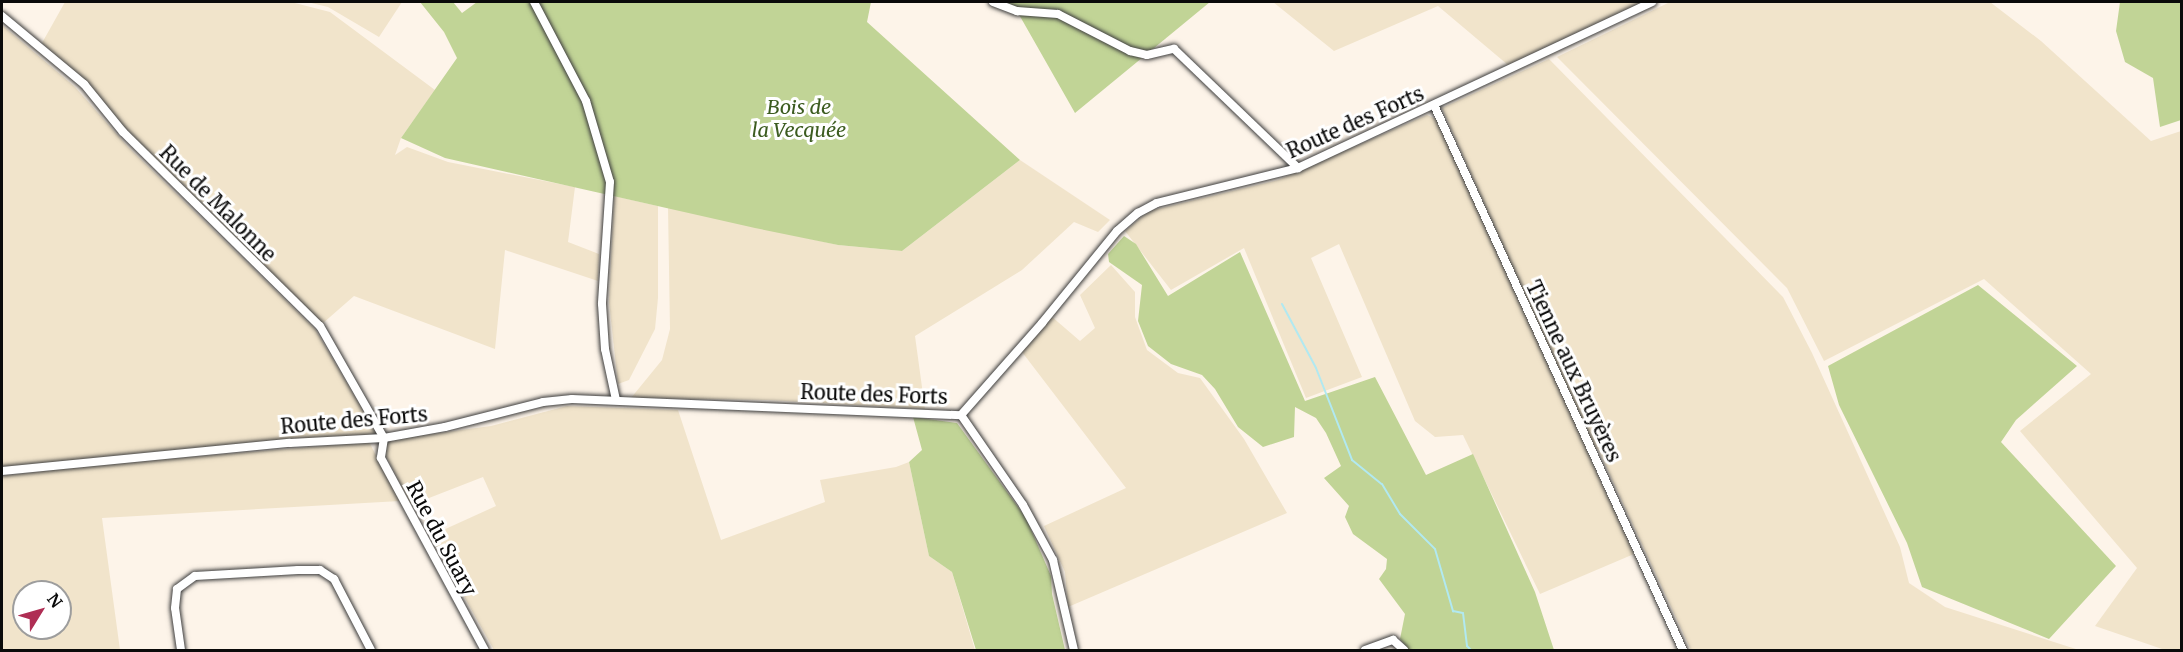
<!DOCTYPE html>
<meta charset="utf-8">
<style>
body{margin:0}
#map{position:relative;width:2183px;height:652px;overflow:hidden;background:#fdf4e9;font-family:Merriweather,serif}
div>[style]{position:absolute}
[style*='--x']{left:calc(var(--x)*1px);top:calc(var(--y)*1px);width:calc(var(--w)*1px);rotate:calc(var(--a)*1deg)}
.farmland>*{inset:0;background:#f1e4cb}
.forest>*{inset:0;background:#c1d496}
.stream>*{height:2px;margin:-1px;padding:0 1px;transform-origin:1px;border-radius:1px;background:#b1e9f1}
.roads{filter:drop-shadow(0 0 2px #3d3d3d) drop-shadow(0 0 2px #3d3d3d)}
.street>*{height:8px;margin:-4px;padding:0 4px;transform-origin:4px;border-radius:4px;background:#fff}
span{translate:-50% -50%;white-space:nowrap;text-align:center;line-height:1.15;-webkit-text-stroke:6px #fff;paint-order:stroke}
.park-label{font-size:20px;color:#3c5c20;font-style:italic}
.street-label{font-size:20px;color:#0a0a0a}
.frame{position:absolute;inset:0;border:3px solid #0a0a0a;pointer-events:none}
.north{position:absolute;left:12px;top:580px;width:60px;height:60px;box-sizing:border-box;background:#fff;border:2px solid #9d9d9d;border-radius:50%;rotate:53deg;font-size:16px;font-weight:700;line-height:24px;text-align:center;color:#0a0a0a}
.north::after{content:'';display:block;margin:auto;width:21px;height:27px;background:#af2e54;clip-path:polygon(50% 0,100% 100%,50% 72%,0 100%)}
</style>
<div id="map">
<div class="farmland">
<i style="clip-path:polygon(65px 2px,291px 2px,330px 12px,435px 90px,401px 138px,395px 155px,407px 147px,448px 162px,575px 187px,568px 242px,599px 254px,598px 281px,505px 250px,495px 349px,354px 296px,322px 324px,132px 136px,86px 82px,42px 43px)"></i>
<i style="clip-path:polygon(307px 2px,402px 2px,379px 37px,328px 7px)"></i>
<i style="clip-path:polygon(1273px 2px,1643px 2px,1508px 65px,1438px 6px,1334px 51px)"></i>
<i style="clip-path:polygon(1670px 2px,1990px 2px,2041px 41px,2151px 141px,2181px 131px,2181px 650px,2165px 650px,2095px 626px,2137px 568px,2020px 431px,2091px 374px,1984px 279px,1824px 361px,1787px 288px,1557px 57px)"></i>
<i style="clip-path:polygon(2px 25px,75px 87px,128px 147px,315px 329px,377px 434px,2px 468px)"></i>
<i style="clip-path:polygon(1549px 59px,1783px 297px,1812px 353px,1900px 547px,1909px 583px,1945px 607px,2079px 650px,1691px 650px,1598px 449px,1594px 451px,1442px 108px)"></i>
<i style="clip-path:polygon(1427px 115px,1436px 119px,1634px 554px,1540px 594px,1463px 435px,1435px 437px,1415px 421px,1339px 244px,1311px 258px,1362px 377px,1306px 398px,1244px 248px,1171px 290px,1125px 231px,1149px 211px,1278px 180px)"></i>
<i style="clip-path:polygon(1020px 160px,1110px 220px,1098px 232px,1074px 222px,1022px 270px,915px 336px,925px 409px,767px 400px,631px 398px,662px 360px,670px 329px,668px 207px,838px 245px,902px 251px)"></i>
<i style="clip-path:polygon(614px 196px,658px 206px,658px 298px,655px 329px,629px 380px,618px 384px,609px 302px)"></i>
<i style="clip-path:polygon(1111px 265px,1135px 292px,1135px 317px,1147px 350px,1178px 373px,1200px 378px,1244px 439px,1287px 513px,1068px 607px,1065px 572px,1044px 526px,1126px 488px,1022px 352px,1051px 316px,1080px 341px,1095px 328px,1080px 295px)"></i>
<i style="clip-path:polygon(567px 406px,678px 410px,721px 540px,825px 502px,820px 480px,896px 467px,909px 462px,929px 556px,952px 572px,975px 650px,494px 650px,430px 536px,496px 506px,483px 477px,411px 505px,386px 456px,387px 440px,491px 426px)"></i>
<i style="clip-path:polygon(evenodd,369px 442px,400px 501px,102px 518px,120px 650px,2px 650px,2px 476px,96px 465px,369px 442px,24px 592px,60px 592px,60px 628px,24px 628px,24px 592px)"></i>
</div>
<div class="forest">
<i style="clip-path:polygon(420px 2px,453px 2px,462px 13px,477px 2px,871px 2px,867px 22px,1020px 160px,902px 251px,838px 245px,755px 228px,445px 158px,401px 138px,457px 58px,444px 32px)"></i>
<i style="clip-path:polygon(1000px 2px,1210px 2px,1075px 113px,1017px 11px)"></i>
<i style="clip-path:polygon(2120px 2px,2181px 2px,2181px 120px,2160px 127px,2153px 78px,2125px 62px,2116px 31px)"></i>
<i style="clip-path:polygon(1124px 236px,1136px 244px,1168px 296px,1240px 252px,1305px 401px,1375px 377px,1426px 475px,1473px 454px,1535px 592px,1554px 650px,1409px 650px,1400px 639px,1405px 614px,1379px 579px,1386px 569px,1387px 559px,1353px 534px,1345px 517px,1349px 506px,1324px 478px,1341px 466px,1326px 433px,1316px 418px,1295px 407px,1294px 437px,1263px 447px,1238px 427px,1215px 389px,1202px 375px,1171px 364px,1148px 346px,1138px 321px,1142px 285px,1109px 262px,1108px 254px)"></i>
<i style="clip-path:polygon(1978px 285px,2077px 366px,2016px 420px,2001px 442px,2116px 566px,2049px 639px,1922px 587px,1907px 543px,1839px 405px,1828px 366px)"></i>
<i style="clip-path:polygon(913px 417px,957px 423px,1026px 518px,1051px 576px,1052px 594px,1065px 650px,976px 650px,952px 572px,929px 556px,909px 462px,922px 450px)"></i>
</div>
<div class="stream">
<i style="--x:1282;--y:304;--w:72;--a:62"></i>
<i style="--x:1316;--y:368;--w:99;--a:68.6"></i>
<i style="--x:1352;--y:460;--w:38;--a:39"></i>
<i style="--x:1382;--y:484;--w:35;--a:59"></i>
<i style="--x:1400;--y:514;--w:49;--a:45"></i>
<i style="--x:1435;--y:549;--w:65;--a:73.8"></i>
<i style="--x:1453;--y:611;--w:10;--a:11"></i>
<i style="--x:1463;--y:613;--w:33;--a:83"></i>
<i style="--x:1467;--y:646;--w:6;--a:45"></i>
</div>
<div class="roads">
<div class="street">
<i style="--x:534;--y:2;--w:112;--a:62.3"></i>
<i style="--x:586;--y:101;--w:84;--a:73.5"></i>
<i style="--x:610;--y:182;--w:122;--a:93.8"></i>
<i style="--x:602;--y:304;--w:45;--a:86.2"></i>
<i style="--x:605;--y:349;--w:52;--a:77.8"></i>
<i style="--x:993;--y:2;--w:26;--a:21"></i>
<i style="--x:1017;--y:11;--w:41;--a:4.2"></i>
<i style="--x:1058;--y:14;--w:81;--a:27.2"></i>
<i style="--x:1130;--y:51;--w:17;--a:13"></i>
<i style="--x:1147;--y:55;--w:28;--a:-13"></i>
<i style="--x:1174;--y:49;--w:172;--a:43.8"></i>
<i style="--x:2;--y:16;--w:107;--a:39.7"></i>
<i style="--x:84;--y:84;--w:62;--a:50.9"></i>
<i style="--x:123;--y:132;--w:276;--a:44.6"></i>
<i style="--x:320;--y:326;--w:129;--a:60.3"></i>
<i style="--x:384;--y:438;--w:20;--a:99"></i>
<i style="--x:381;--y:458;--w:218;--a:61.6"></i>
<i style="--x:1434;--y:105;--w:599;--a:65.45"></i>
<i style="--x:961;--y:415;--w:123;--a:-48.6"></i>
<i style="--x:1042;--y:323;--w:119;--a:-50.8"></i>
<i style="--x:1117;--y:231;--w:28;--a:-41"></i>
<i style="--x:1138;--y:213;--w:21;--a:-28"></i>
<i style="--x:1157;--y:203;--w:145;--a:-13.9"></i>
<i style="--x:1298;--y:168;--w:391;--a:-25.1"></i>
<i style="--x:961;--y:415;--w:109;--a:55.4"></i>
<i style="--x:1023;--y:505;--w:63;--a:61.4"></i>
<i style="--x:1053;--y:560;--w:92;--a:76.9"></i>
<i style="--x:2;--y:471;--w:289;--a:-5.6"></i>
<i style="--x:290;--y:443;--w:94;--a:-3"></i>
<i style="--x:384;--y:438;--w:62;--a:-10.2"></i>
<i style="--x:445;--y:427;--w:101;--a:-14.3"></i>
<i style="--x:543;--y:402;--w:29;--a:-6"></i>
<i style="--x:572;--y:399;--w:389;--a:2.4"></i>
<i style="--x:181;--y:650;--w:42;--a:-98.1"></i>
<i style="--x:175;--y:608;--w:19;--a:-84"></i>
<i style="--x:177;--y:589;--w:22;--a:-36"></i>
<i style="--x:195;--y:576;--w:103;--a:-3.3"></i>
<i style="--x:298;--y:570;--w:22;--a:0"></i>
<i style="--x:320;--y:570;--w:17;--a:33"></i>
<i style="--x:334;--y:579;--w:80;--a:62.5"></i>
<i style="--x:1365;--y:650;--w:30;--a:-20"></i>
<i style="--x:1393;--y:640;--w:15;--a:42"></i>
</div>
</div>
<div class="park-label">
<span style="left:799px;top:118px">Bois de<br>la Vecquée</span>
</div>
<div class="street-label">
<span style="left:1355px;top:122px;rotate:-24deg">Route des Forts</span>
<span style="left:218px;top:203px;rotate:45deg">Rue de Malonne</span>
<span style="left:1574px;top:371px;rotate:65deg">Tienne aux Bruyères</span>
<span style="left:874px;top:394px;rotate:2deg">Route des Forts</span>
<span style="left:354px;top:420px;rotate:-5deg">Route des Forts</span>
<span style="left:442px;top:538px;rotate:62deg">Rue du Suary</span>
</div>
<div class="frame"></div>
<div class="north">N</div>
</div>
